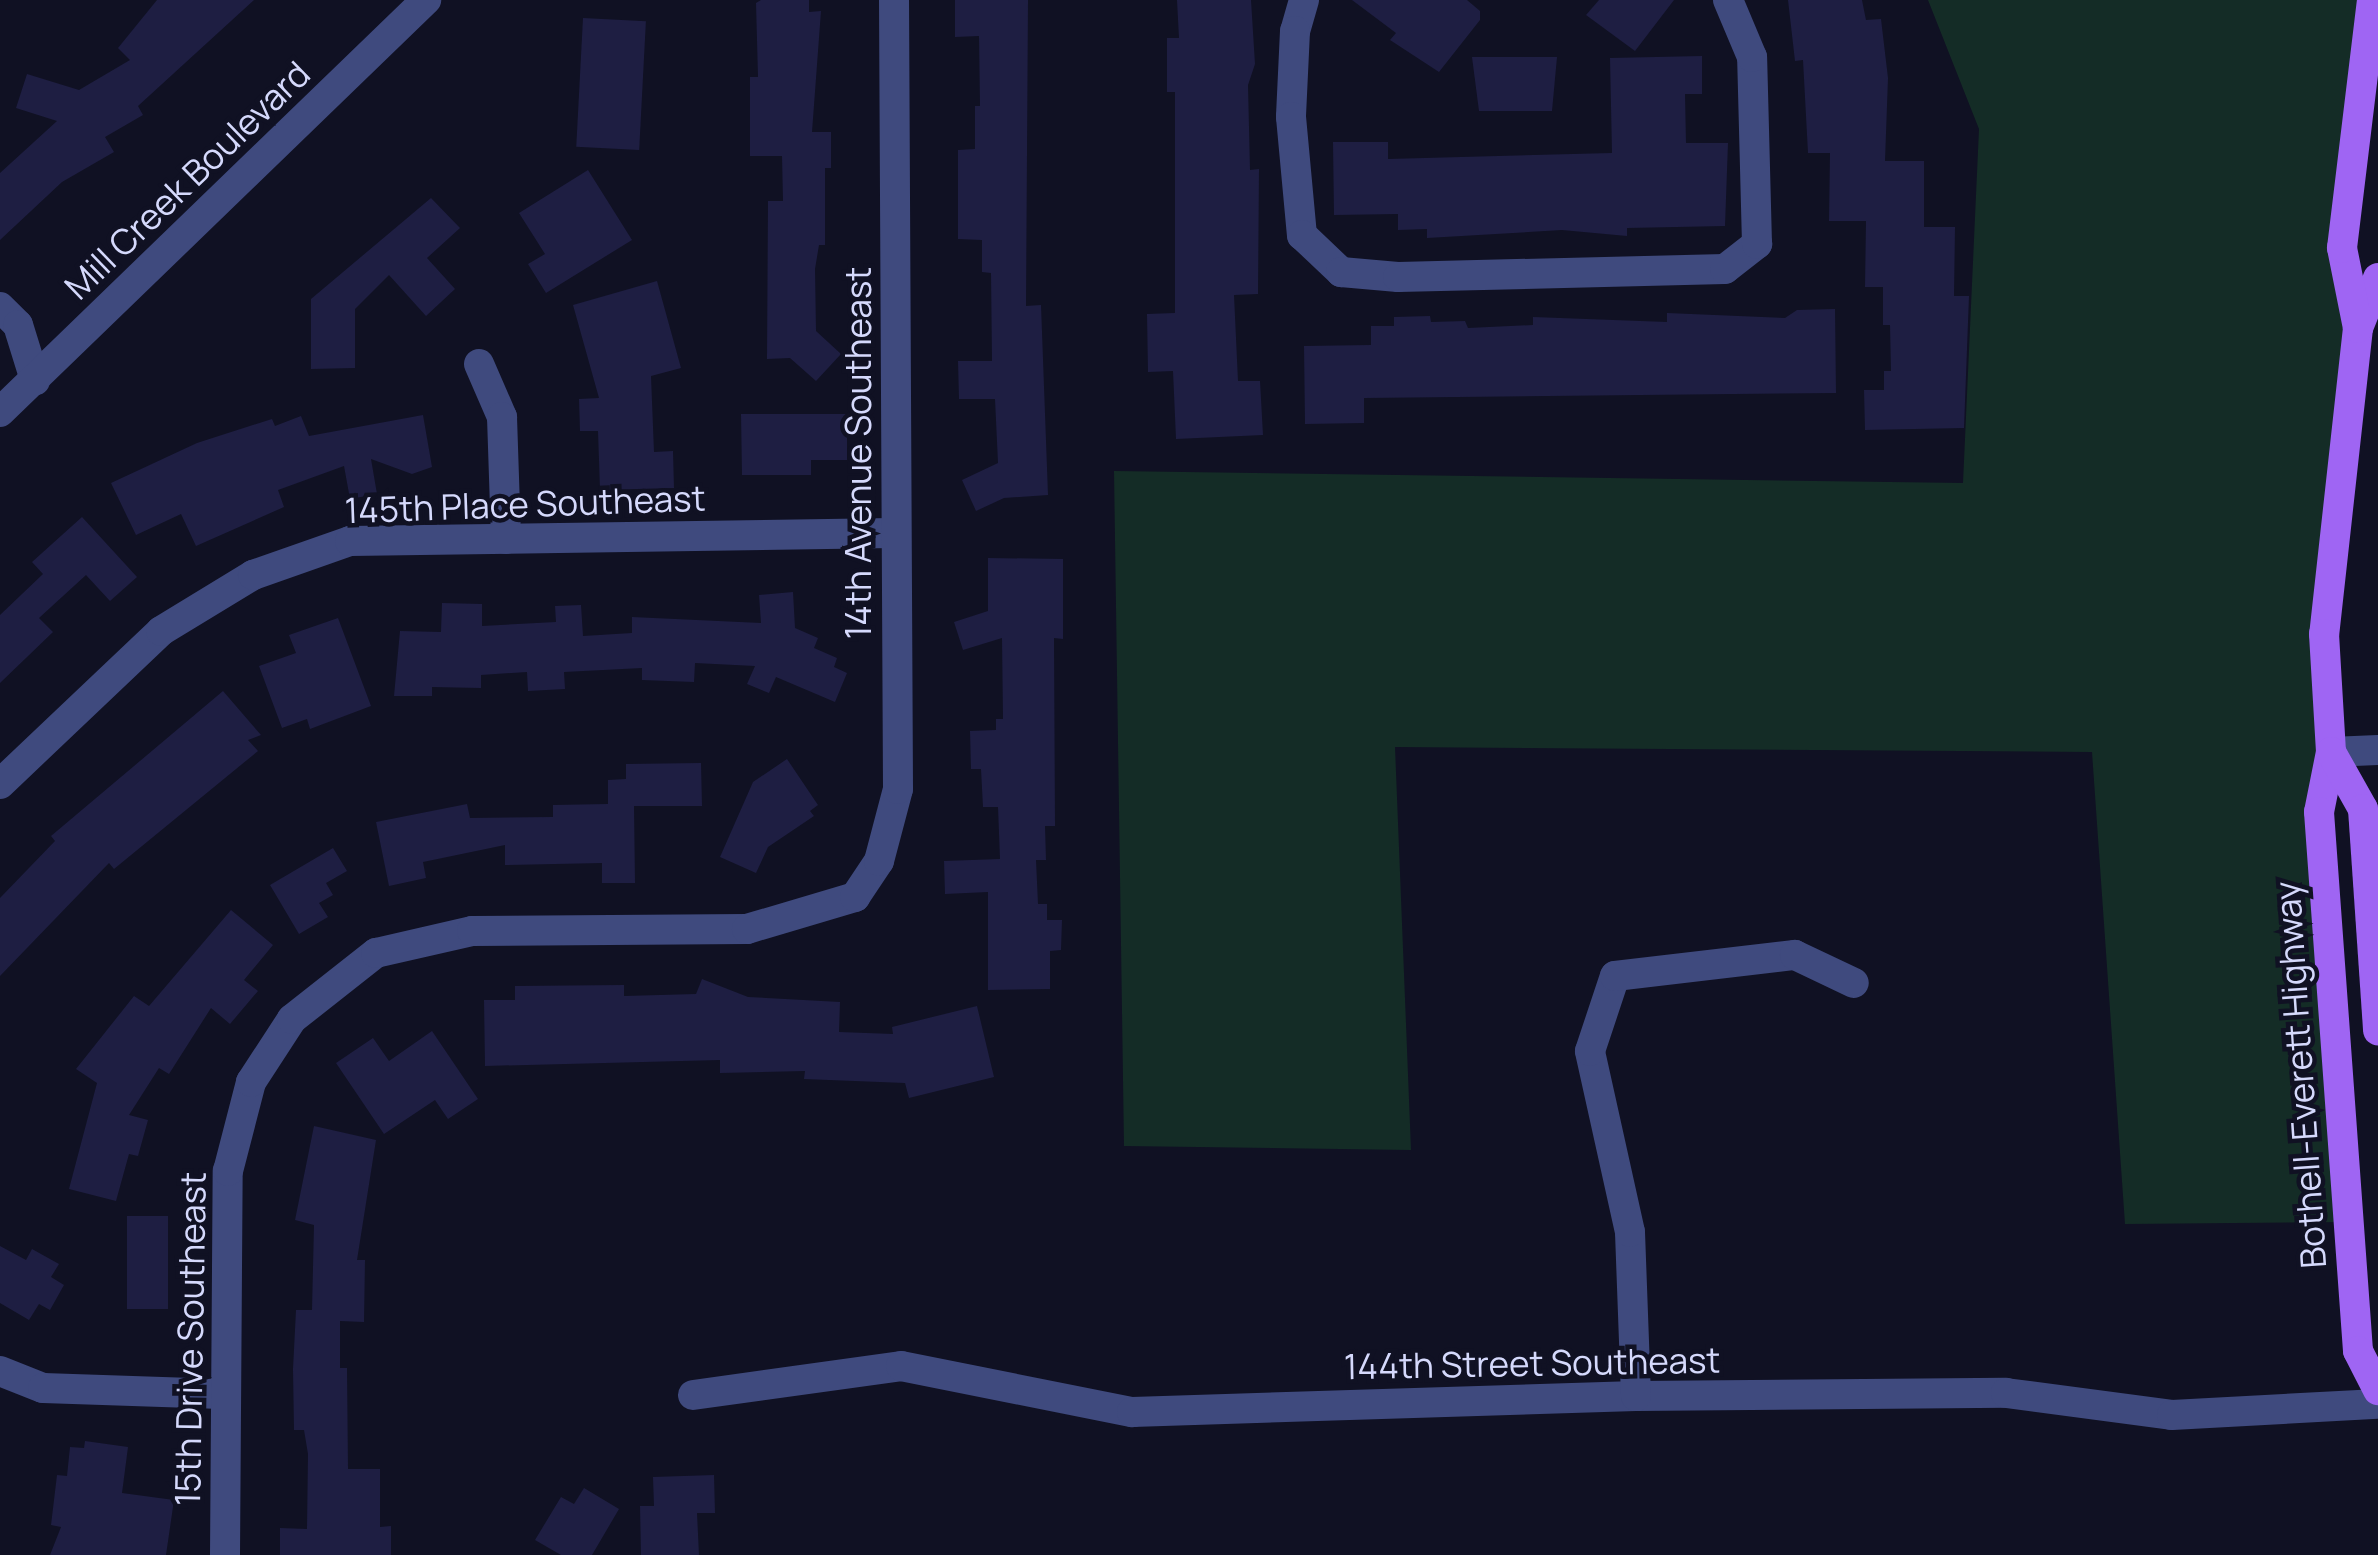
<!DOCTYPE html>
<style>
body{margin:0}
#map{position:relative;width:2378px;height:1555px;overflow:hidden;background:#101123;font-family:Manrope,sans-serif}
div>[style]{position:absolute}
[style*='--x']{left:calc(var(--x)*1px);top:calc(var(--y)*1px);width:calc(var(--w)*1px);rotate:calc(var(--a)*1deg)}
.green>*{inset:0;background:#142c26}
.building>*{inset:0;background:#1e1e42;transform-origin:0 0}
.minor>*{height:30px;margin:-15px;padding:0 15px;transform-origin:15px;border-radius:15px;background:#3f4a7e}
.major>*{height:30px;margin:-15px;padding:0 15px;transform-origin:15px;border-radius:15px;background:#9f65f3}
span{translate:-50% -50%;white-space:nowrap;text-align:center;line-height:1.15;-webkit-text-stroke:9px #101123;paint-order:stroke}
.street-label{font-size:35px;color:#d5d9fc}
</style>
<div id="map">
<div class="green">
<i style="clip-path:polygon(1928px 0,2372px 0,2342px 248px,2358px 328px,2331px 752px,2349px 1222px,2125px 1224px,2092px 752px,1395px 747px,1411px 1150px,1124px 1146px,1114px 471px,1963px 483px,1979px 129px)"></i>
</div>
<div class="building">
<i style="clip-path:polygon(157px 0,254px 0,138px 106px,143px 115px,105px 137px,114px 152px,62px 182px,0 240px,0 173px,57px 121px,16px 108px,27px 74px,79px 90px,130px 60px,118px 48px)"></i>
<i style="clip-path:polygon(761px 0,809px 0,809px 12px,821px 11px,812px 132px,831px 132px,831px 168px,825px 168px,825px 245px,819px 245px,815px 269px,816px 331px,841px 354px,816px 381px,790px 358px,767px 359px,768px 201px,783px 201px,782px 156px,750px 156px,750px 77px,758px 77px,756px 3px)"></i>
<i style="clip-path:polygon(955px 0,1028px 0,1026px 306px,1041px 305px,1048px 495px,1004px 498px,976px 511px,962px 480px,998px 463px,995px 399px,959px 399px,958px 361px,992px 361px,991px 273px,982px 272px,982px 240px,958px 239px,958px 150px,975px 149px,975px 106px,980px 106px,979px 36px,955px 37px)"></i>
<i style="clip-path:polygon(1177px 0,1251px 0,1255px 64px,1248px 85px,1250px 170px,1259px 169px,1258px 294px,1234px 295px,1238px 381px,1260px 381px,1263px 435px,1176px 439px,1173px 371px,1148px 372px,1147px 314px,1175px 313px,1175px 92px,1167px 92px,1167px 38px,1179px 38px)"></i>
<i style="clip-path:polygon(1352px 0,1467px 0,1480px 11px,1480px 20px,1439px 72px,1390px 40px,1396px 33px)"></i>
<i style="clip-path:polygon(1599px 0,1674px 0,1635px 51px,1586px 15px)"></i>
<i style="clip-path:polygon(1788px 0,1862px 0,1866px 20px,1881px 19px,1888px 78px,1885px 161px,1924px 161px,1924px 227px,1955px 227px,1954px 296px,1969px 296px,1964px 428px,1865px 430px,1864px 390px,1884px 390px,1884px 371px,1891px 371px,1890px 325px,1883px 325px,1883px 287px,1865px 287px,1866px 221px,1829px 221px,1830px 153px,1808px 153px,1803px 60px,1795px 61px)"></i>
<i style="left:583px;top:18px;width:63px;height:129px;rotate:3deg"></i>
<i style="clip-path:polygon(1702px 56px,1702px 94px,1685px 94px,1686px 143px,1728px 143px,1725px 226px,1627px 228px,1627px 236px,1562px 230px,1427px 238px,1427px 229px,1398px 230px,1398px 214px,1334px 215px,1333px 142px,1388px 142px,1388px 159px,1612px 153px,1610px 58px)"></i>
<i style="clip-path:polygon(1472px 57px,1557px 57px,1552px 111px,1479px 111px)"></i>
<i style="clip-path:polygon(588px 170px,632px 240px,546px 293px,528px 264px,545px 254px,519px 213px)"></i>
<i style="clip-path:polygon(431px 198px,460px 228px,427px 258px,455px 289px,426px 316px,389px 275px,355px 309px,355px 368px,311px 369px,311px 299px)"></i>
<i style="clip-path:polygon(657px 281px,681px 368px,651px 376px,654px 452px,673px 451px,674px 488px,600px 490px,598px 431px,580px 431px,579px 399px,599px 398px,573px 305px)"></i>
<i style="clip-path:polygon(1835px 309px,1836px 393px,1364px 398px,1364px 423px,1305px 424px,1304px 346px,1371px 345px,1371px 326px,1394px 326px,1394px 317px,1430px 316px,1431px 322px,1465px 321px,1468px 328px,1533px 325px,1533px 317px,1667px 322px,1667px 313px,1785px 318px,1797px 310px)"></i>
<i style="clip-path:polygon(741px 414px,847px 414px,847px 460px,811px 460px,811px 475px,742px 475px)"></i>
<i style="clip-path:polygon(423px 415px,432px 467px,412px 474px,371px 459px,377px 494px,350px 499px,344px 466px,278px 490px,284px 507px,196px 546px,181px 514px,136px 535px,111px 483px,197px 443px,272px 419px,275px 426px,301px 416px,309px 436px)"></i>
<i style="clip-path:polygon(82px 517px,137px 577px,110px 601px,86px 575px,39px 618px,53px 632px,0 683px,0 615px,43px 574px,32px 562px)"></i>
<i style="clip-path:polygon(988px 558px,1063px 559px,1063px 639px,1054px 638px,1055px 826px,1045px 826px,1046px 860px,1036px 860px,1038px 904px,1047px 904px,1047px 920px,1062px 920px,1061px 950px,1050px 951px,1050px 989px,988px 990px,988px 892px,945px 894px,944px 861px,1000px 859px,998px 807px,983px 807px,981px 769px,971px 769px,970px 731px,996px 730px,996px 719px,1003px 719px,1002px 638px,963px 650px,954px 622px,988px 611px)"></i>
<i style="clip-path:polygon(793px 592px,795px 628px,818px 638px,814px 648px,837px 658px,834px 667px,847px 673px,835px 702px,776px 677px,769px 693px,747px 684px,755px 666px,695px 663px,694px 682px,642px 680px,642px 668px,564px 672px,565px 689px,528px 691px,527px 672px,481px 675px,481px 688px,432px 687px,432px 696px,394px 696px,400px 631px,441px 632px,442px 603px,482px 604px,482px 626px,556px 622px,555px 606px,581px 605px,583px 636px,632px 633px,632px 617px,761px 623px,759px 595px)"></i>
<i style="clip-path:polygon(338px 618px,371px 706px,310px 729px,307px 719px,282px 728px,259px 666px,296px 653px,289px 635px)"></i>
<i style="clip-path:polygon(223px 691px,261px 735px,248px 740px,258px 751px,114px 869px,109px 863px,0 976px,0 898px,55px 841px,51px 836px)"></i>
<i style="clip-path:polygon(787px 759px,818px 805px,810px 811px,814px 816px,768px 847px,756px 873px,720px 857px,753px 782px)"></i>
<i style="clip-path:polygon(701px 763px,702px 806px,634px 806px,635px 883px,602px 883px,602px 863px,505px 865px,505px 845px,423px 862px,426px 878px,389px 886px,376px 822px,467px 804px,470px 818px,553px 817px,553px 805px,608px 804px,608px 780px,626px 779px,626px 764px)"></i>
<i style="clip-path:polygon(333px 848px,347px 871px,326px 883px,333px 895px,319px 903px,328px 917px,299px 934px,270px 885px)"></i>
<i style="clip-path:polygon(231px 910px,273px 945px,244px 980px,258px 991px,230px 1024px,211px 1008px,169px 1074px,159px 1068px,129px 1115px,148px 1120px,138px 1156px,129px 1154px,116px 1201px,69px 1189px,97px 1083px,76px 1069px,134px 996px,149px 1006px)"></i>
<i style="clip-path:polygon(702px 979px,748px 997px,840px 1002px,839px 1032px,893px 1034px,892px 1027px,977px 1006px,994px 1077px,909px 1098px,905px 1083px,804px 1079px,805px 1071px,720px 1073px,720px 1060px,485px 1066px,484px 1000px,515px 1000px,515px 986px,624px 985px,624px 996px,696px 994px)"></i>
<i style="clip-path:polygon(432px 1031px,478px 1099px,448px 1119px,435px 1100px,384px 1134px,336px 1063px,373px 1038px,389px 1061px)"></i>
<i style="clip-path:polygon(314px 1126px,376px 1140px,357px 1260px,365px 1260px,364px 1322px,340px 1321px,340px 1368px,347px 1368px,348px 1469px,380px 1469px,380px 1527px,391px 1526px,391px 1555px,280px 1555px,280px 1528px,307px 1529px,308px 1454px,304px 1430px,294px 1430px,293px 1369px,296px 1310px,312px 1310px,314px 1225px,295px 1220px)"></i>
<i style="left:127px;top:1216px;width:41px;height:93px"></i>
<i style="clip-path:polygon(0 1246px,26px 1260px,32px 1249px,59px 1264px,51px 1277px,64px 1285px,50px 1310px,39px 1304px,29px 1320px,0 1303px)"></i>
<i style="clip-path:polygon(85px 1441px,128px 1447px,122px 1493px,174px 1500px,166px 1555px,50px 1555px,61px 1527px,51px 1525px,57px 1475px,67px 1476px,70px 1447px,84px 1448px)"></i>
<i style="clip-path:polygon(714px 1475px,715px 1513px,697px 1513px,699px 1555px,641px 1555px,640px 1506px,654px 1506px,653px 1477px)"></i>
<i style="clip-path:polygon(584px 1488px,619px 1509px,592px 1555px,561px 1555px,535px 1540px,561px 1497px,574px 1504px)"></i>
</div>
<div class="minor">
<i style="--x:1304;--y:0;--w:32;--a:106"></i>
<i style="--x:1295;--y:31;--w:86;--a:92.7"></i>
<i style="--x:1291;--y:117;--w:119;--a:84.7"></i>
<i style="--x:1302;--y:235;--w:54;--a:43.5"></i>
<i style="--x:1341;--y:272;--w:57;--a:5"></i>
<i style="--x:1398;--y:277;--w:327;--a:-1.4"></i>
<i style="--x:1725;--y:269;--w:41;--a:-38"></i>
<i style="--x:1757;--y:244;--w:187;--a:-91.5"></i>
<i style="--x:1752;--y:57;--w:62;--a:-112.8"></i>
<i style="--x:0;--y:307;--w:25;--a:45"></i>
<i style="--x:18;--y:325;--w:58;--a:72.8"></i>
<i style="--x:479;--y:364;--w:58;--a:66.5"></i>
<i style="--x:502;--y:417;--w:122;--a:88.1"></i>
<i style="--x:0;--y:412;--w:593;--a:-44.04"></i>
<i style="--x:2331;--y:752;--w:47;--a:-2.4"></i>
<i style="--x:0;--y:784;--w:222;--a:-43.5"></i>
<i style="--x:161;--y:631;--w:108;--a:-31.3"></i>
<i style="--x:253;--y:575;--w:103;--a:-19.3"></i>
<i style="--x:350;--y:541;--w:543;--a:-0.84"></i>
<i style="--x:0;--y:1371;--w:46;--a:21.6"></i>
<i style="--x:43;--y:1388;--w:179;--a:1.9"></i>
<i style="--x:693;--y:1395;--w:210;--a:-7.9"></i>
<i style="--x:901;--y:1366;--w:236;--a:11.3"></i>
<i style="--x:1132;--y:1412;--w:504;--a:-1.82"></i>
<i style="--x:1636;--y:1396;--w:370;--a:-0.5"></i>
<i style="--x:2006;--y:1393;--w:167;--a:7.5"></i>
<i style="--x:2172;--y:1415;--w:206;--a:-3.1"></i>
<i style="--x:1636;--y:1396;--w:164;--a:-92.1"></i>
<i style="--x:1630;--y:1232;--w:185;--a:-102.5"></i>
<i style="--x:1590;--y:1051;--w:79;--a:-71.6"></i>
<i style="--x:1615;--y:976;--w:181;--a:-6.7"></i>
<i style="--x:1795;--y:955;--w:65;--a:25.4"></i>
<i style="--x:225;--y:1555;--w:384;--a:-89.6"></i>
<i style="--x:228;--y:1171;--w:92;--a:-75.5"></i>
<i style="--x:251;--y:1082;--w:75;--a:-56.9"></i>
<i style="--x:292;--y:1019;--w:107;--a:-38.2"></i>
<i style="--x:376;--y:953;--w:98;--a:-12.9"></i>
<i style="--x:472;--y:931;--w:275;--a:-0.4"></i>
<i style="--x:747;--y:929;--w:113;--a:-16.5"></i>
<i style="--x:855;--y:897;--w:43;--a:-56.3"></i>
<i style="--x:879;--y:861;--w:74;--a:-75.2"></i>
<i style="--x:898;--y:789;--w:789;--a:-90.29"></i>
</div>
<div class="major">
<i style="--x:2378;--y:278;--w:54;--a:111.8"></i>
<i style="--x:2358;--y:328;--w:308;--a:96.3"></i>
<i style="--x:2324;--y:634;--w:118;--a:86.6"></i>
<i style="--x:2331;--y:752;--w:61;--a:101.3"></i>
<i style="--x:2319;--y:812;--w:540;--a:85.86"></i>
<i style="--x:2358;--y:1351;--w:44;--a:62.9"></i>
<i style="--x:2358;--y:328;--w:82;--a:-101.3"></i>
<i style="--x:2342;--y:248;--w:250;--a:-83.1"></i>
<i style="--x:2331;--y:752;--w:65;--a:60.7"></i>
<i style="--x:2363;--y:809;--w:222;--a:86.1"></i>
</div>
<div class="street-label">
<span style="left:187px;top:180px;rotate:-44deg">Mill Creek Boulevard</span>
<span style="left:858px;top:453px;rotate:-90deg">14th Avenue Southeast</span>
<span style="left:525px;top:504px;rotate:-2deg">145th Place Southeast</span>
<span style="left:2300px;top:1075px;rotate:-94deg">Bothell-Everett Highway</span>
<span style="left:190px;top:1339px;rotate:-89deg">15th Drive Southeast</span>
<span style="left:1532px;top:1363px;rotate:-1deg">144th Street Southeast</span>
</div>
</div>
